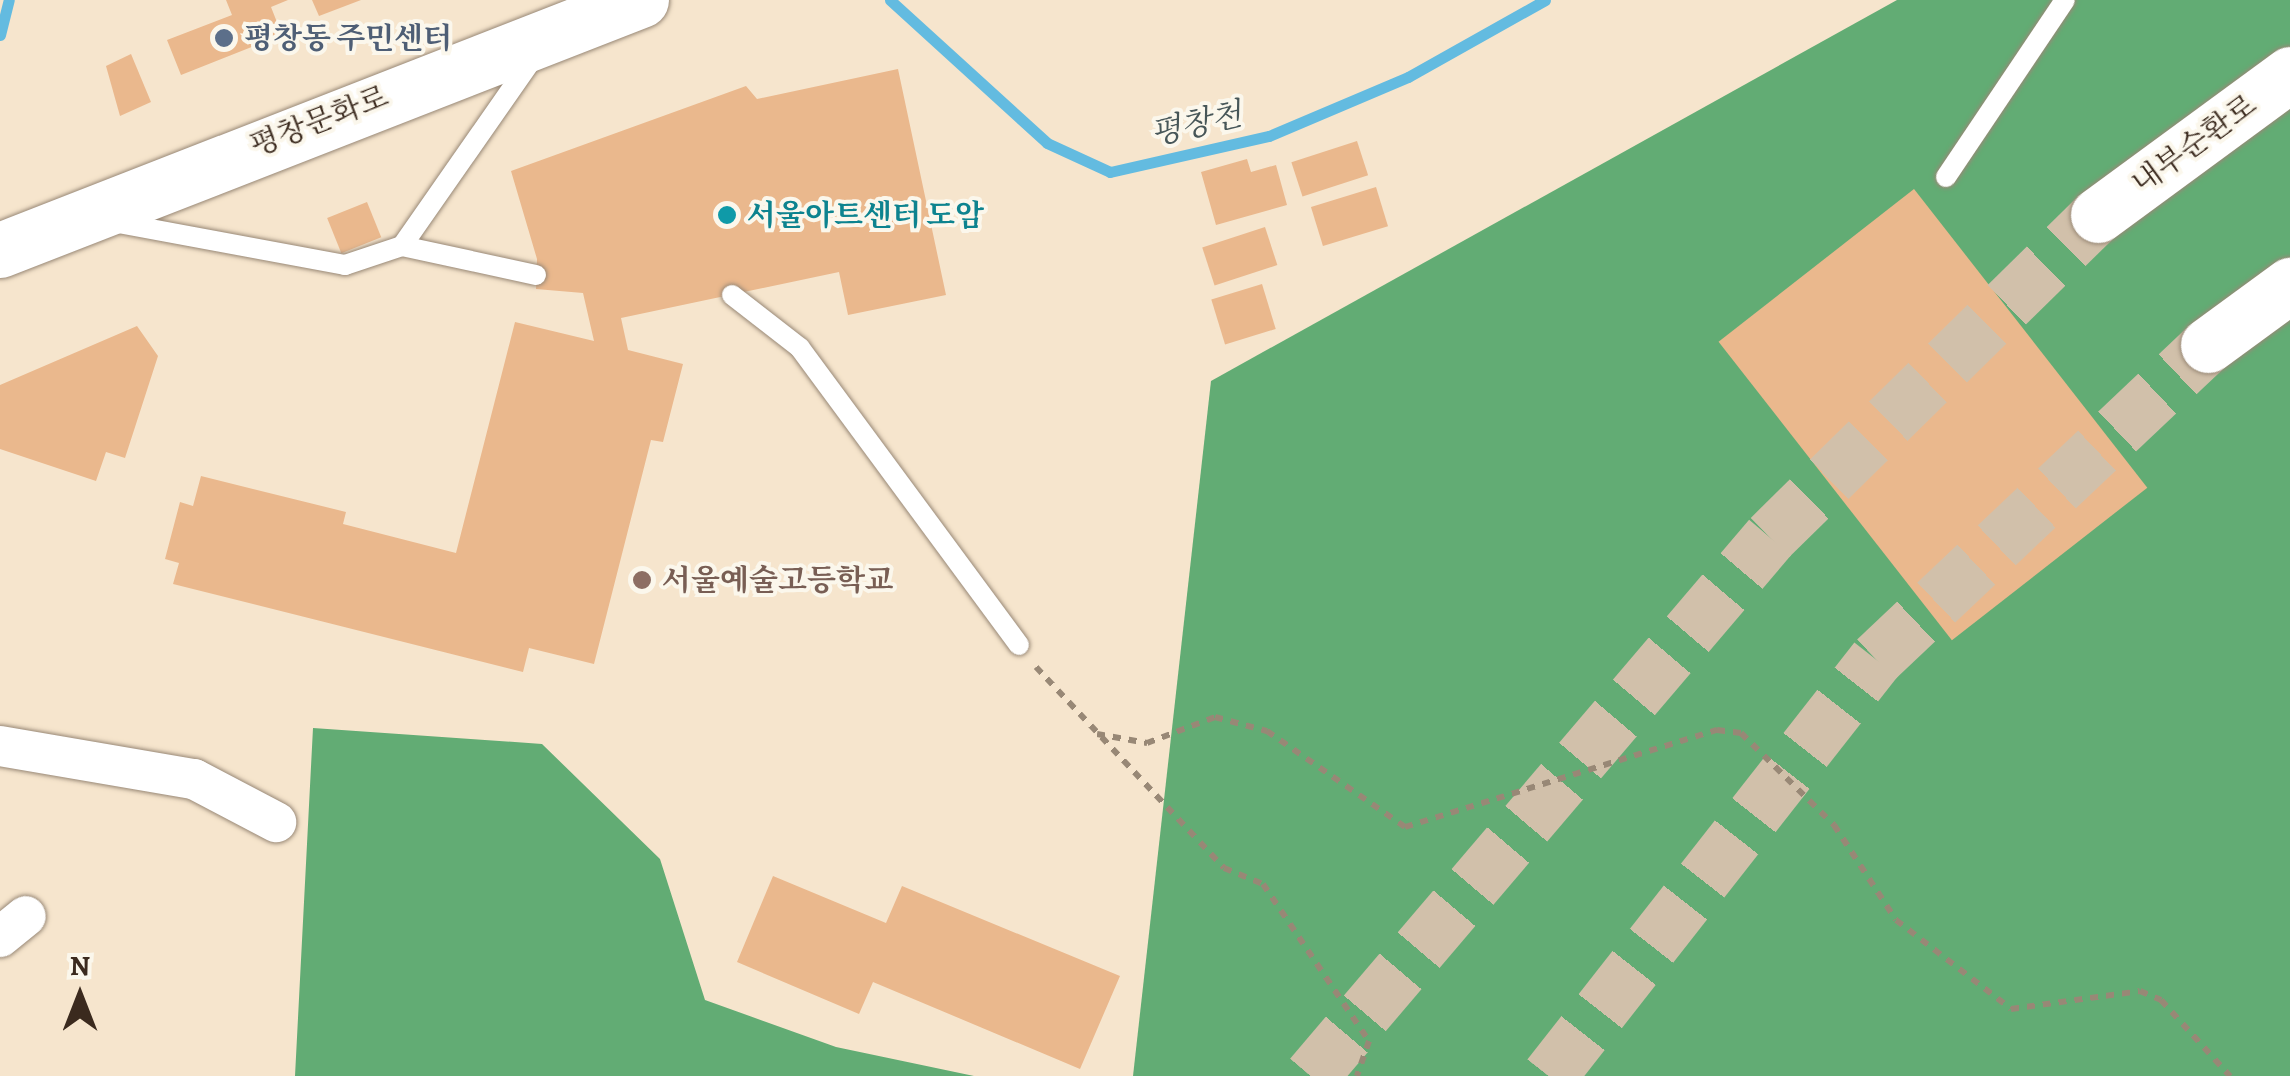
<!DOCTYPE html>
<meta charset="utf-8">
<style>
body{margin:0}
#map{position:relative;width:2290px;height:1076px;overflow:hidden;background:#f6e5cd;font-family:Alegreya,"Noto Serif KR",serif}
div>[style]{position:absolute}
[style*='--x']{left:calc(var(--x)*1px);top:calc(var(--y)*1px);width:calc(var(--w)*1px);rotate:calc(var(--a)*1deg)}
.forest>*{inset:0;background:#62ac74}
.stream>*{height:11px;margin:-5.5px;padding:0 5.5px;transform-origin:5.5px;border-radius:5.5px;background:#63bbe0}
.building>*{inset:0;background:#eab88d;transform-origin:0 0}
.highway-tunnel>*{height:55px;margin-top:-27.5px;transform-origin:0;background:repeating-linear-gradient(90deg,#d1c0aa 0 55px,transparent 0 83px)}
.path>*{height:6px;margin-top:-3px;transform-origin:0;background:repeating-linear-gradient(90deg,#988876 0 8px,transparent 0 16px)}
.roads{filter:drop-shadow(0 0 2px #988876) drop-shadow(0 0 2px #988876)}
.lane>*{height:20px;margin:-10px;padding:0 10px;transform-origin:10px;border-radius:10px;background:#fff}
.street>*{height:40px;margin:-20px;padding:0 20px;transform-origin:20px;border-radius:20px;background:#fff}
.primary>*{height:55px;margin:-27.5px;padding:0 27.5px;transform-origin:27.5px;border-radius:27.5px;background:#fff}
.highway>*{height:55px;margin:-27.5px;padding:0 27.5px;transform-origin:27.5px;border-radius:27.5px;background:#fff}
.dots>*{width:28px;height:28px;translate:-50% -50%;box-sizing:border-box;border:5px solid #fbf7ec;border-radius:50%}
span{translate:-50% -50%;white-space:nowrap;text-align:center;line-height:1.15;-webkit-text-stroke:8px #fbf7ec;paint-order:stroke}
.service-label{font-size:30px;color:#4e5e75;font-weight:700}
.left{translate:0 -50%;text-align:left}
.street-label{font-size:30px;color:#3b2a1e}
.culture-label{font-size:30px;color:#0d838f;font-weight:700}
.education-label{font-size:30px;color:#785e54;font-weight:700}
.water-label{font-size:32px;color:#475658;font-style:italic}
.north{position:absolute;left:30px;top:946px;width:100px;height:100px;-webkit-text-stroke:8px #fbf7ec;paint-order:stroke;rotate:0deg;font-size:28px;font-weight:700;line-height:40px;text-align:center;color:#3b2a1e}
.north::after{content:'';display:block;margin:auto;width:35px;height:45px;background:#3b2a1e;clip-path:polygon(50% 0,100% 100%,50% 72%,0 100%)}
</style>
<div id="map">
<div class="forest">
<i style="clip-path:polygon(1897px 0,2290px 0,2290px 1076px,1133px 1076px,1211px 381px)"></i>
<i style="clip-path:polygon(313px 728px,542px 744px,660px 859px,705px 1000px,836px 1047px,974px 1076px,295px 1076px)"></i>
</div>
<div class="stream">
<i style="--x:890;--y:0;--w:212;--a:42.3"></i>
<i style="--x:1047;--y:143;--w:69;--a:24.7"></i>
<i style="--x:1110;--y:172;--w:163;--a:-12.8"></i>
<i style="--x:1269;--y:136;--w:151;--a:-23"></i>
<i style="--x:1408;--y:77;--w:157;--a:-29.3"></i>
<i style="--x:0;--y:35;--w:36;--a:-76"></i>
</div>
<div class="building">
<i style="clip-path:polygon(226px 0,288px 0,271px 7px,282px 35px,181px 75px,167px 40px,232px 15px)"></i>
<i style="clip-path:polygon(312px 0,361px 0,319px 16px)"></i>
<i style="clip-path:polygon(131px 54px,151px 102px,120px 116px,106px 66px)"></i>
<i style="clip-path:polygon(898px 69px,946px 295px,848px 315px,839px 272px,621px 318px,628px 350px,683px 364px,663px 442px,651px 440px,594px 664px,529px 648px,523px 672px,173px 584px,179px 563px,165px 559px,180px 502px,193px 506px,201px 476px,346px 512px,343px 524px,456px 553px,515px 322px,594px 341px,583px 293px,536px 289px,537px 259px,511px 171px,746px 86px,757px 99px)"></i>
<i style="left:1357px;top:141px;width:36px;height:69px;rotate:72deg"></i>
<i style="clip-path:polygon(1247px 159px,1251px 172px,1276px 165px,1287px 205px,1216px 225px,1201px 172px)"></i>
<i style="left:1376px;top:187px;width:41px;height:68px;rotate:73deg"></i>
<i style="left:1914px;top:189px;width:379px;height:248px;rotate:52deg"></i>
<i style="left:367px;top:202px;width:38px;height:43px;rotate:68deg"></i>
<i style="left:1265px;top:227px;width:40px;height:66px;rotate:72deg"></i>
<i style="left:1262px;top:284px;width:47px;height:53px;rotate:73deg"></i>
<i style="clip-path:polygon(137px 326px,158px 356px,125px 458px,106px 452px,96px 481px,0 449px,0 385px)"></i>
<i style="clip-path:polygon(773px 876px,886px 923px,902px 886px,1120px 976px,1080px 1069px,873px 982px,859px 1014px,737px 962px)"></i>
</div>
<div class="highway-tunnel">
<i style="--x:1311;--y:1076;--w:708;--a:-49.58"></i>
<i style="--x:1770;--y:537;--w:460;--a:-44.5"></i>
<i style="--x:1549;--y:1076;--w:530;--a:-51.9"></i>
<i style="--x:1876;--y:659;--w:457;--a:-43.4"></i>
</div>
<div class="path">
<i style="--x:1036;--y:667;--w:275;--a:46.9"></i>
<i style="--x:1224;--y:868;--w:42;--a:22.3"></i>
<i style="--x:1263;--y:884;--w:189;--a:56"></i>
<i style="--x:1369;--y:1041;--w:37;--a:109"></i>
<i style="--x:1097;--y:734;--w:51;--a:10.2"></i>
<i style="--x:1147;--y:743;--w:73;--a:-20.9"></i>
<i style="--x:1215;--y:717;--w:54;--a:15.1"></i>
<i style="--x:1267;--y:731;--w:168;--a:34.8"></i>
<i style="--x:1405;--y:827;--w:327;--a:-17.3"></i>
<i style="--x:1717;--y:730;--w:24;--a:7"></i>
<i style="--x:1741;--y:733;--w:131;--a:44.7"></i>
<i style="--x:1834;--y:825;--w:113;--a:56.9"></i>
<i style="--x:1896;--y:920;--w:145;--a:37.7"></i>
<i style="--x:2011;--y:1009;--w:130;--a:-7.9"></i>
<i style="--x:2140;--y:991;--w:23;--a:23"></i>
<i style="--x:2161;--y:1000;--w:103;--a:47.8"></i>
</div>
<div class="roads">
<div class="lane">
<i style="--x:1946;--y:177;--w:213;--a:-56.1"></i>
<i style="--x:113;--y:222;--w:236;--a:10.5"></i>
<i style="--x:345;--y:265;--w:60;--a:-18.4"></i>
<i style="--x:402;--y:246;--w:231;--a:-55.1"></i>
<i style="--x:402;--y:246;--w:137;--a:12.2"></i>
<i style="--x:732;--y:295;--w:86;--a:37.9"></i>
<i style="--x:800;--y:348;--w:369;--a:53.6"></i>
</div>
<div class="street">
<i style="--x:0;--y:746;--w:197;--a:9.7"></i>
<i style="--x:194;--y:779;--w:93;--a:27.7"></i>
<i style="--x:0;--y:937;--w:33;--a:-39"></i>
</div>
<div class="primary">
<i style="--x:0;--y:250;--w:688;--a:-21.31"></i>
</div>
<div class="highway">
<i style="--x:2098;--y:215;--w:238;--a:-36.3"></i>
<i style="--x:2208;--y:345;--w:102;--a:-36.2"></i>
</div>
</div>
<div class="dots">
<i style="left:224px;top:38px;background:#5c6f8a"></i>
<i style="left:727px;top:215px;background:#0f9aa8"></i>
<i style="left:642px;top:580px;background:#8d6e63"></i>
</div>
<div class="service-label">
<span class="left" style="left:244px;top:38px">평창동 주민센터</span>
</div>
<div class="street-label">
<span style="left:319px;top:121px;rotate:-21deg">평창문화로</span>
<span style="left:2194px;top:144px;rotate:-36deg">내부순환로</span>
</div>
<div class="culture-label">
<span class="left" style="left:747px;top:215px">서울아트센터 도암</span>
</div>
<div class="education-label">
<span class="left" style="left:662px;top:580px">서울예술고등학교</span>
</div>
<div class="water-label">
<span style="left:1196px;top:124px;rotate:-13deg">평창천</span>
</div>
<div class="north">N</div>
</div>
